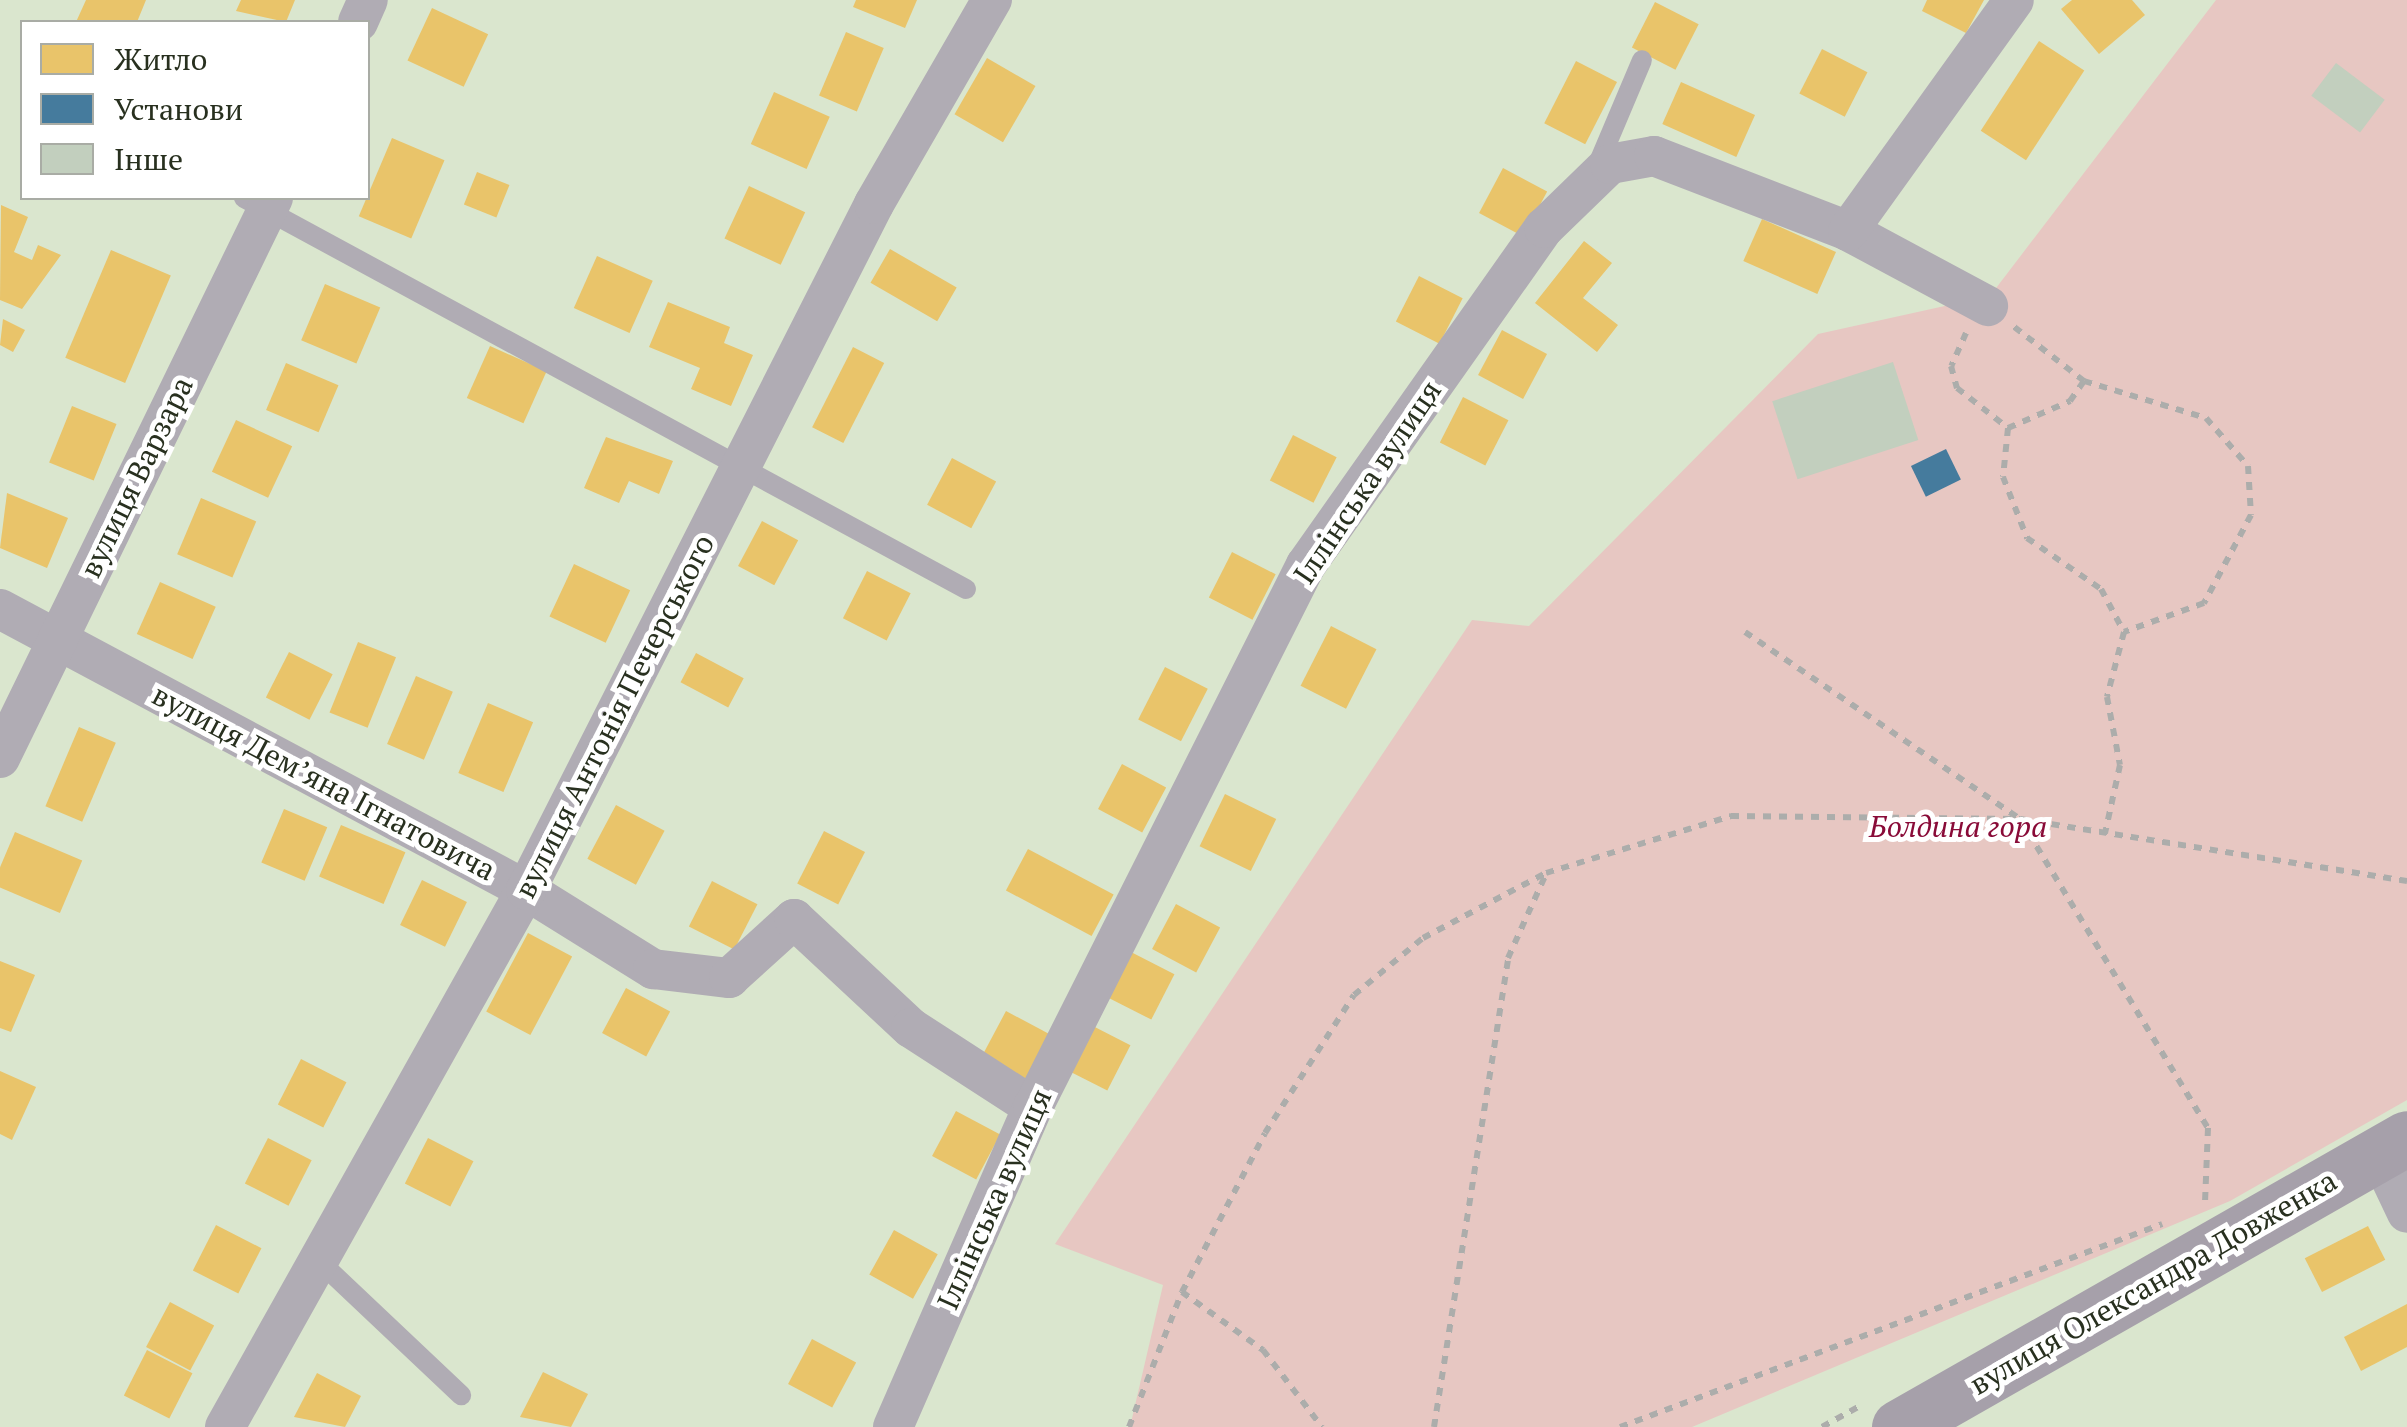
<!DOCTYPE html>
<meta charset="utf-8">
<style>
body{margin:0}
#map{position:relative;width:2407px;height:1427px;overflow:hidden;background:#dae6ce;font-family:"PT Serif",serif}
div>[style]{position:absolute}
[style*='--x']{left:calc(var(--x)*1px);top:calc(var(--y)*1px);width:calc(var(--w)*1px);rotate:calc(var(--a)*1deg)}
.green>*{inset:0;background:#e7c7c2}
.homes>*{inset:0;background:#e9c46a;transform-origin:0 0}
.public>*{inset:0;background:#457b9d;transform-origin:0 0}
.building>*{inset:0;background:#c2cfbe;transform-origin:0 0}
.path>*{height:6px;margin-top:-3px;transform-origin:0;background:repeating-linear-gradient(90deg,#acadab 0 8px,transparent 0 16px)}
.service>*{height:20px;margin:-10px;padding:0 10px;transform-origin:10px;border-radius:10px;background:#b0acb4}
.minor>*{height:40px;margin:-20px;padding:0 20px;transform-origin:20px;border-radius:20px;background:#b0acb4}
.secondary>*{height:55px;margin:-27.5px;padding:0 27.5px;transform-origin:27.5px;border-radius:27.5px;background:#a6a0aa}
span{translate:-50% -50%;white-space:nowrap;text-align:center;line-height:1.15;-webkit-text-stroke:10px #fff;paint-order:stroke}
.street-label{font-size:30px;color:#28301f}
.park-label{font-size:30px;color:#890b38;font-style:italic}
.legend{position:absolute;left:20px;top:20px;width:350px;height:180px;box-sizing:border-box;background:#fff;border:2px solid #a9aca5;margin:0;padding:12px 18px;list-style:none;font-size:30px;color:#28301f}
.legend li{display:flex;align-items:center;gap:20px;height:50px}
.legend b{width:50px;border:2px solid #a9aca5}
</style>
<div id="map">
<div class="green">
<i style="clip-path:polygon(2216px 0,2407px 0,2407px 1100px,2230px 1201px,1692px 1427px,1130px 1427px,1163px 1285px,1055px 1244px,1472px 620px,1529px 626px,1818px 334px,1990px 296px)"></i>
</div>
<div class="homes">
<i style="clip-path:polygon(86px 0,146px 0,137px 22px,76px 22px)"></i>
<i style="clip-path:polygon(241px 0,295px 0,286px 22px,236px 11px)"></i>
<i style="clip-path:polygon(856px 0,917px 0,905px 28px,853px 7px)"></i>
<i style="clip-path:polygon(1927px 0,1984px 0,1966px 33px,1922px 11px)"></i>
<i style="clip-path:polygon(2072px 0,2132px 0,2145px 15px,2099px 54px,2061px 9px)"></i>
<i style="left:1655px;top:2px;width:49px;height:51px;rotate:27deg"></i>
<i style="left:432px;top:8px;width:62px;height:58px;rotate:25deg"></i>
<i style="left:846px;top:32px;width:41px;height:69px;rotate:23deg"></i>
<i style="left:2039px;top:41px;width:54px;height:107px;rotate:33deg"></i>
<i style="left:1822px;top:49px;width:51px;height:50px;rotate:27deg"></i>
<i style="left:987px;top:58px;width:56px;height:65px;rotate:30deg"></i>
<i style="left:1576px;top:61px;width:46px;height:70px;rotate:27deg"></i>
<i style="left:1681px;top:82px;width:81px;height:46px;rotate:24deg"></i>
<i style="left:774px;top:92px;width:61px;height:57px;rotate:24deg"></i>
<i style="left:392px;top:138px;width:57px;height:85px;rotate:23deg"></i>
<i style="left:1503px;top:168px;width:50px;height:51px;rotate:28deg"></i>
<i style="left:477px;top:172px;width:35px;height:35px;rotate:22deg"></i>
<i style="left:749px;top:186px;width:62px;height:58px;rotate:25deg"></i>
<i style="clip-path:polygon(1px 205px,28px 217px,14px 252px,32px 260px,38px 245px,61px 255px,22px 309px,0 300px)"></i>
<i style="left:1762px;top:219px;width:81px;height:46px;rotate:24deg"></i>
<i style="clip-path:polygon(1584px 241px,1612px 263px,1583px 298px,1618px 325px,1597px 352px,1535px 303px)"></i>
<i style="left:890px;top:249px;width:77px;height:39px;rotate:30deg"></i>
<i style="left:111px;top:250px;width:65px;height:117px;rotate:23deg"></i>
<i style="left:597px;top:256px;width:61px;height:57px;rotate:24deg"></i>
<i style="left:1419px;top:276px;width:49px;height:51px;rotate:27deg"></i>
<i style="left:325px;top:284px;width:60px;height:61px;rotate:23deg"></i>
<i style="clip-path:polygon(668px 302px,730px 327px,724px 343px,753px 355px,731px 406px,691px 389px,700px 368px,649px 347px)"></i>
<i style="clip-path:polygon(3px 319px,25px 330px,13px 352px,0 345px)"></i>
<i style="left:1502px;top:330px;width:51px;height:51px;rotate:28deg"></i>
<i style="left:490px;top:346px;width:62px;height:57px;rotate:24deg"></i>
<i style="left:853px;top:347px;width:35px;height:90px;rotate:27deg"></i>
<i style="left:286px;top:363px;width:57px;height:51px;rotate:23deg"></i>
<i style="left:1463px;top:397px;width:51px;height:51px;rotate:27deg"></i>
<i style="left:72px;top:406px;width:48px;height:61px;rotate:22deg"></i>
<i style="left:236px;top:420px;width:62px;height:57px;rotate:25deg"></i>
<i style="left:1293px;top:435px;width:49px;height:51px;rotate:27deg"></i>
<i style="clip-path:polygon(606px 437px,673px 461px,659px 494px,629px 481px,619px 503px,584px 488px)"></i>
<i style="left:952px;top:458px;width:50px;height:53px;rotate:28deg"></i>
<i style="clip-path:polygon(7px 493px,68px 518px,47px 568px,0 548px)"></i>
<i style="left:201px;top:498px;width:60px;height:61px;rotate:23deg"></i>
<i style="left:762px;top:521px;width:41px;height:51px;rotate:28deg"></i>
<i style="left:1232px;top:552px;width:49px;height:51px;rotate:27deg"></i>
<i style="left:574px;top:564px;width:62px;height:58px;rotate:25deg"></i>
<i style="left:867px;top:571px;width:49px;height:53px;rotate:27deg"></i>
<i style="left:160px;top:582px;width:61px;height:57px;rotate:24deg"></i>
<i style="left:1331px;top:626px;width:51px;height:67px;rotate:27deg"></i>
<i style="left:358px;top:642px;width:41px;height:76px;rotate:22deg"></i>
<i style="left:289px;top:652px;width:49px;height:51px;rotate:27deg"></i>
<i style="left:696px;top:653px;width:54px;height:33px;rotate:28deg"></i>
<i style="left:1165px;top:667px;width:48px;height:59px;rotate:27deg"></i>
<i style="left:416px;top:676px;width:40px;height:74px;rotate:23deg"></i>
<i style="left:488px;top:703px;width:49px;height:76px;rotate:23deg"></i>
<i style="left:79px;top:727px;width:40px;height:86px;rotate:23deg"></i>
<i style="left:1122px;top:764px;width:50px;height:51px;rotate:28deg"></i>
<i style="left:1225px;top:794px;width:57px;height:58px;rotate:26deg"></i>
<i style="left:616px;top:805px;width:55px;height:61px;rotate:28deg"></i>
<i style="left:284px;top:809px;width:47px;height:58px;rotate:23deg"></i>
<i style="left:341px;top:825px;width:70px;height:56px;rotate:23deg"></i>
<i style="left:824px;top:831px;width:46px;height:59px;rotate:27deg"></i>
<i style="left:15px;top:832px;width:73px;height:57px;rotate:23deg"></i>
<i style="left:1028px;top:849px;width:97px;height:47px;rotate:28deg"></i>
<i style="left:422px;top:880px;width:50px;height:50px;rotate:26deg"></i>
<i style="left:712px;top:881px;width:51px;height:51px;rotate:27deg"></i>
<i style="left:1176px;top:904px;width:50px;height:51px;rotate:28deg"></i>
<i style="left:528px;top:933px;width:50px;height:89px;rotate:28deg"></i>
<i style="left:1129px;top:951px;width:51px;height:51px;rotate:27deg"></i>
<i style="clip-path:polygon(0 961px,35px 975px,11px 1032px,0 1028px)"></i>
<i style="left:626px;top:988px;width:50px;height:51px;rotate:28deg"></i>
<i style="left:1006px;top:1011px;width:50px;height:51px;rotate:28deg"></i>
<i style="left:1085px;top:1022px;width:51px;height:51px;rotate:27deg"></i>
<i style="left:301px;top:1059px;width:51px;height:51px;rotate:27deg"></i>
<i style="clip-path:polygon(0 1071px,36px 1087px,12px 1140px,0 1134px)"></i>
<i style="left:956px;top:1111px;width:50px;height:51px;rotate:28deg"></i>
<i style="left:268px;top:1138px;width:49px;height:51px;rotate:27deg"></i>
<i style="left:428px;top:1138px;width:51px;height:51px;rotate:27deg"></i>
<i style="left:216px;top:1225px;width:51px;height:51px;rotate:27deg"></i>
<i style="left:2368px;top:1226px;width:38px;height:71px;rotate:63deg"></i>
<i style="left:894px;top:1230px;width:50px;height:51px;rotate:29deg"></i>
<i style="left:170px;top:1302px;width:50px;height:51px;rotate:28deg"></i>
<i style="clip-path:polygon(2407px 1304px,2407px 1347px,2361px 1371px,2344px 1337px)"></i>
<i style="left:812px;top:1339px;width:50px;height:51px;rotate:28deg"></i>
<i style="left:147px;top:1350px;width:51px;height:51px;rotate:27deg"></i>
<i style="clip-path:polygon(543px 1372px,588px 1394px,571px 1427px,520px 1417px)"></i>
<i style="clip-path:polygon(317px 1373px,361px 1396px,345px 1427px,294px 1417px)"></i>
</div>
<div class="public">
<i style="left:1946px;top:449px;width:34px;height:39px;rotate:64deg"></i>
</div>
<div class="building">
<i style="left:2336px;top:63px;width:61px;height:41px;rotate:37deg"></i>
<i style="left:1893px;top:362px;width:82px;height:127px;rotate:72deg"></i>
</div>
<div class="path">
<i style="--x:1966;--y:333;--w:36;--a:114"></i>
<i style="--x:1951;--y:366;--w:23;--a:75"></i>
<i style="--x:1957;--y:388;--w:65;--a:38.1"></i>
<i style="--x:2008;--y:428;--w:49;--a:95.8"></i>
<i style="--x:2003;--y:477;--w:66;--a:68.5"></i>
<i style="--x:2027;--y:538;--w:90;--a:34.6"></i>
<i style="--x:2101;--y:589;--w:49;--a:61.9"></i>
<i style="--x:2124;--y:632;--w:67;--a:104.7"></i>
<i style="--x:2107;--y:697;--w:69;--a:79.2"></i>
<i style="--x:2120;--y:765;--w:70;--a:102.4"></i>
<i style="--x:2084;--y:381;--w:127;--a:16.9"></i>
<i style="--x:2206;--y:418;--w:64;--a:48.8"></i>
<i style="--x:2248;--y:466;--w:49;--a:86.5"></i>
<i style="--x:2251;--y:515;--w:100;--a:118.1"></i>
<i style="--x:2204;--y:603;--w:85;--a:160.1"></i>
<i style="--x:2008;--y:428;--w:68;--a:-23.5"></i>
<i style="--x:2070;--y:401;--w:24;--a:-55"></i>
<i style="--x:2084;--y:381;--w:90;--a:-142.2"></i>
<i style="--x:1745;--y:632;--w:333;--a:34.2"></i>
<i style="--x:2020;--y:819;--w:392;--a:9.1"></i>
<i style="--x:1182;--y:1292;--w:100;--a:35.6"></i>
<i style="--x:1263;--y:1350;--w:97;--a:52.5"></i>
<i style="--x:1129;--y:1427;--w:145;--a:-68.6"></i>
<i style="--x:1182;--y:1292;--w:179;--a:-62.4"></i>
<i style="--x:1265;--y:1133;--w:164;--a:-57.2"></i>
<i style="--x:1354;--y:995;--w:89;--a:-39.6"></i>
<i style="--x:1423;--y:938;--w:139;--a:-27.9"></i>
<i style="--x:1546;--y:873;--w:194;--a:-17.1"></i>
<i style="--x:1731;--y:816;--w:289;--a:0.6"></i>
<i style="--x:2020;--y:819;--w:362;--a:58.7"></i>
<i style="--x:2208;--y:1128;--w:76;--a:92.3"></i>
<i style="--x:1434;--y:1427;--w:475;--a:-81"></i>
<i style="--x:1508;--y:958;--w:92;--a:-65.7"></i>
<i style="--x:1620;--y:1427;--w:579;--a:-20.53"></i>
<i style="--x:1822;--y:1427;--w:43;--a:-28.9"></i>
</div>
<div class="service">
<i style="--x:1596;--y:169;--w:118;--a:-67.1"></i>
<i style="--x:244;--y:198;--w:821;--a:28.44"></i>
<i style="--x:318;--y:1260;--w:197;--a:43.4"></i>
</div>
<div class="minor">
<i style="--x:358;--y:22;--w:24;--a:-66"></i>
<i style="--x:1848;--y:231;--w:159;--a:28.2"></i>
<i style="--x:0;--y:609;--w:596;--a:28.11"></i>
<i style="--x:526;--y:890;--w:150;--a:31.9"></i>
<i style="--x:653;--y:969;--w:77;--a:6.8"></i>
<i style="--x:729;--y:978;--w:88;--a:-42.2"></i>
<i style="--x:794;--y:919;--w:160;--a:43"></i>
<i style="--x:911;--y:1028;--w:145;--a:32.9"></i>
<i style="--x:0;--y:758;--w:623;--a:-64.01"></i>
<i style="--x:2379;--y:1154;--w:65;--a:64.6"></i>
<i style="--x:225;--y:1427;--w:616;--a:-60.73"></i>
<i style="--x:526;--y:890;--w:769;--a:-63.1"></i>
<i style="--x:874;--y:204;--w:236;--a:-60"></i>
<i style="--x:893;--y:1427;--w:349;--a:-66.4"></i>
<i style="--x:1033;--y:1107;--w:607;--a:-63.27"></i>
<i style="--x:1306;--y:565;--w:413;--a:-54.8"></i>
<i style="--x:1544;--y:228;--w:92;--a:-44.1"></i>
<i style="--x:1610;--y:164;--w:45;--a:-10.3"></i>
<i style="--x:1654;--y:156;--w:208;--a:21.1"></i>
<i style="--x:1848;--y:231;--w:284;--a:-54.3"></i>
</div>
<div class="secondary">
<i style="--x:1899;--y:1427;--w:584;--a:-29.64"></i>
</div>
<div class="street-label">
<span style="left:136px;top:477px;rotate:-64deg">вулиця Варзара</span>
<span style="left:1367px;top:482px;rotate:-56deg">Іллінська вулиця</span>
<span style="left:614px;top:716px;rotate:-63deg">вулиця Антонія Печерського</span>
<span style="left:324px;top:782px;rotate:28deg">вулиця Демʼяна Ігнатовича</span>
<span style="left:994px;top:1199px;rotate:-66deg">Іллінська вулиця</span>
<span style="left:2153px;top:1282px;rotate:-30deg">вулиця Олександра Довженка</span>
</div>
<div class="park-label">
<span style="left:1958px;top:826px">Болдина гора</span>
</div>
<ul class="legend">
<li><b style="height:28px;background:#e9c46a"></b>Житло</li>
<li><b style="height:28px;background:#457b9d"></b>Установи</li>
<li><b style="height:28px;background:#c2cfbe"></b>Інше</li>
</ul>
</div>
